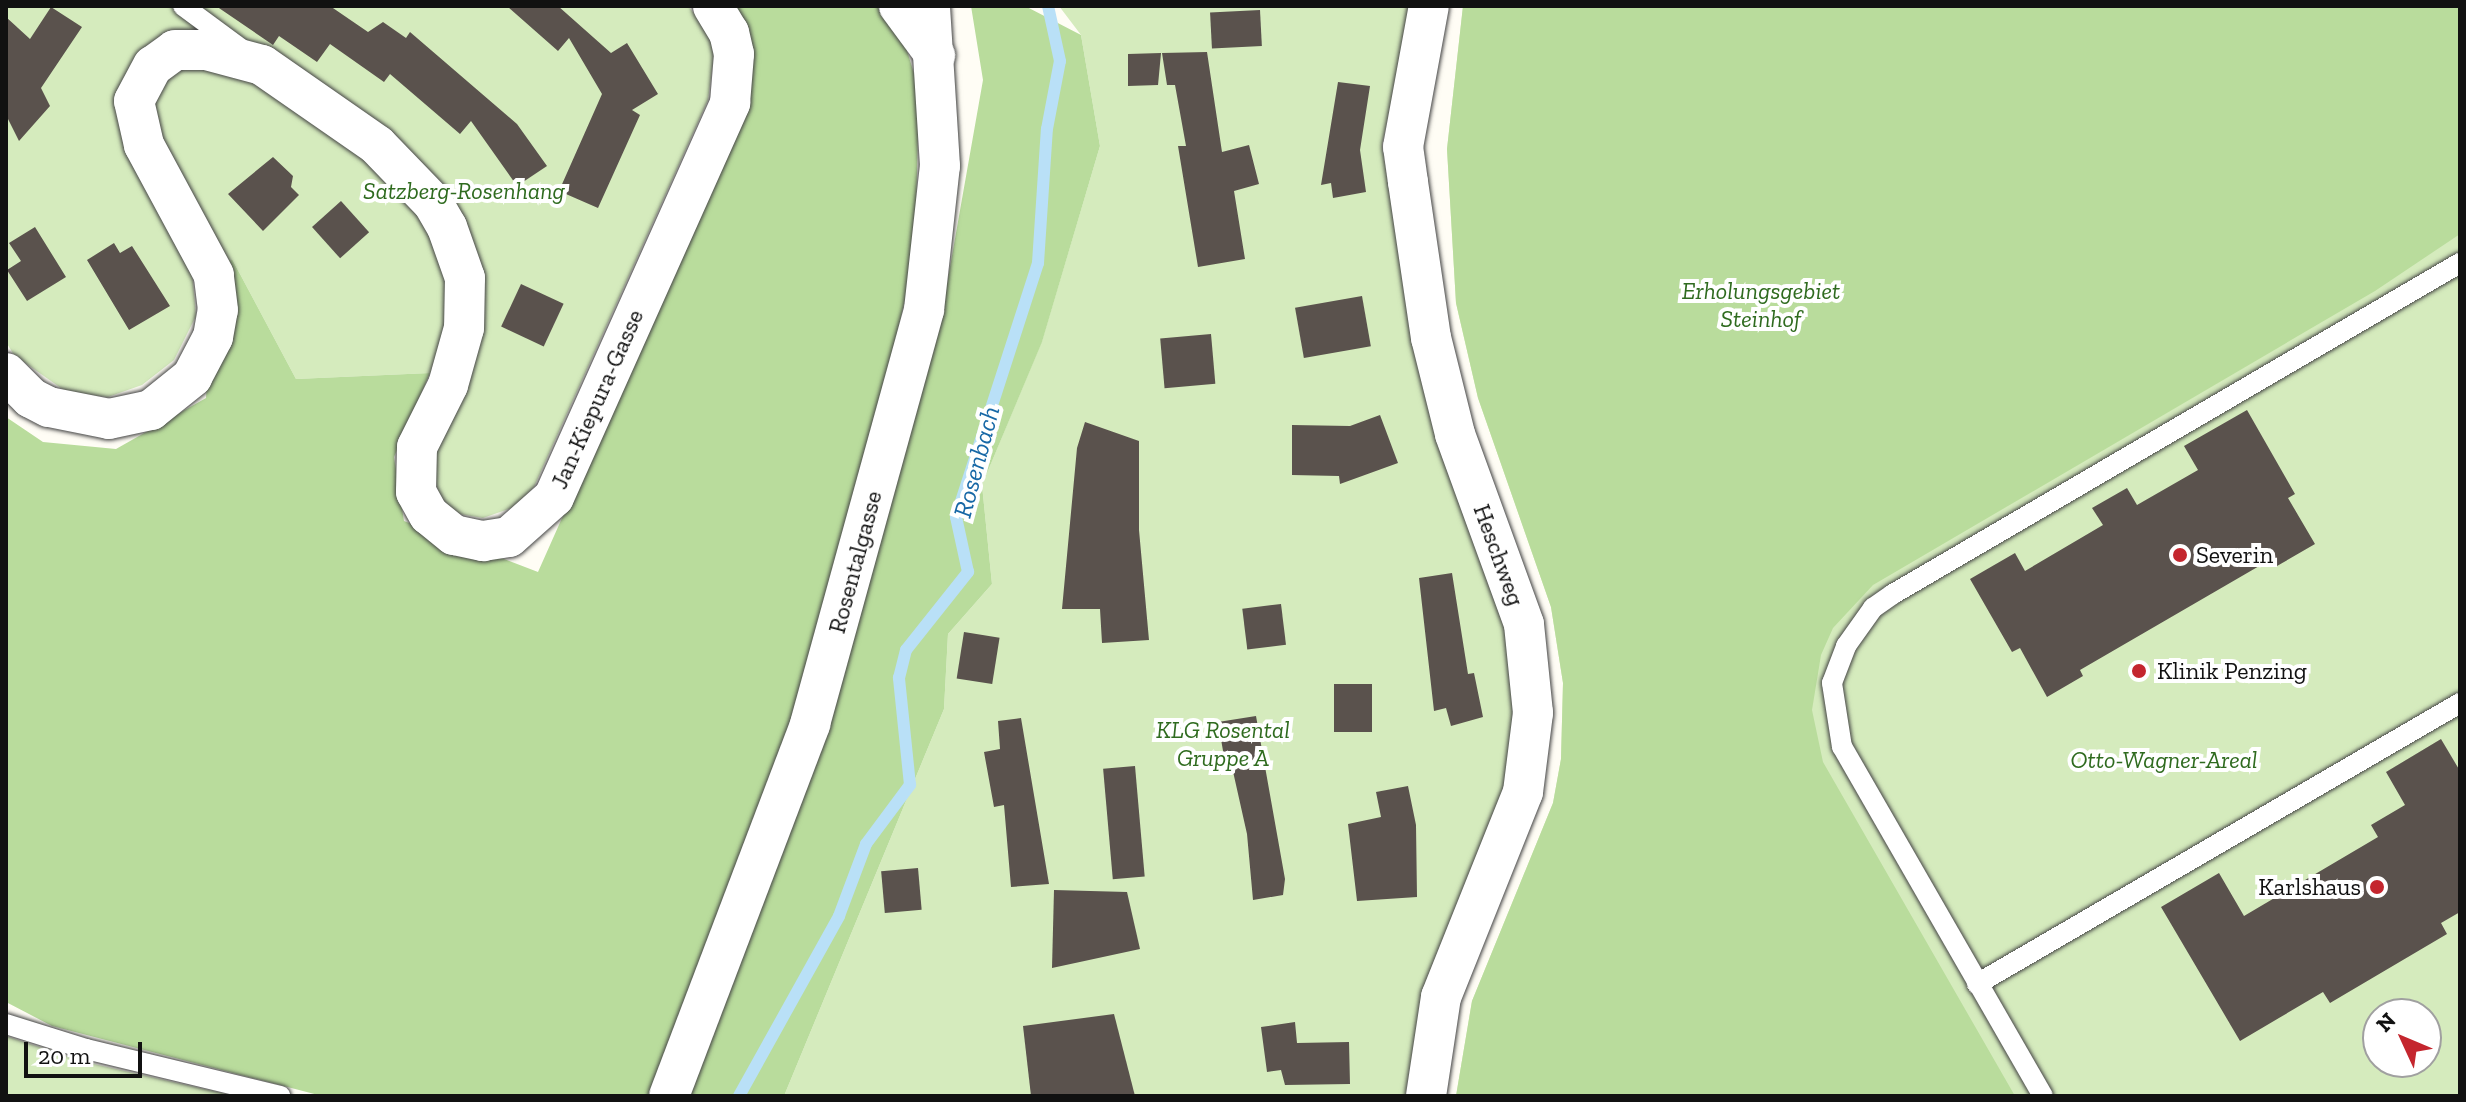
<!DOCTYPE html>
<style>
body{margin:0}
#map{position:relative;width:2466px;height:1102px;overflow:hidden;background:#fffdf5;font-family:"Zilla Slab",serif}
div>[style]{position:absolute}
[style*='--x']{left:calc(var(--x)*1px);top:calc(var(--y)*1px);width:calc(var(--w)*1px);rotate:calc(var(--a)*1deg)}
.green>*{inset:0;background:#d5ebbd}
.forest>*{inset:0;background:#b9dc9c}
.stream>*{height:12px;margin:-6px;padding:0 6px;transform-origin:6px;border-radius:6px;background:#b9e0f7}
.building>*{inset:0;background:#5a524d;transform-origin:0 0}
.roads{filter:drop-shadow(0 0 2px #444) drop-shadow(0 0 2px #444)}
.service>*{height:20px;margin:-10px;padding:0 10px;transform-origin:10px;border-radius:10px;background:#fff}
.minor>*{height:40px;margin:-20px;padding:0 20px;transform-origin:20px;border-radius:20px;background:#fff}
.dots>*{width:22px;height:22px;translate:-50% -50%;box-sizing:border-box;border:4px solid #fff;border-radius:50%}
span{translate:-50% -50%;white-space:nowrap;text-align:center;line-height:1.15;-webkit-text-stroke:8px #fff;paint-order:stroke}
.park-label{font-size:24px;color:#2f6b1f;font-style:italic}
.street-label{font-size:24px;color:#111}
.poi-label{font-size:24px;color:#111}
.left{translate:0 -50%;text-align:left}
.right{translate:-100% -50%;text-align:right}
.water-label{font-size:26px;color:#1768a6;font-style:italic}
.frame{position:absolute;inset:0;border:8px solid #111;pointer-events:none}
.north{position:absolute;left:2362px;top:998px;width:80px;height:80px;box-sizing:border-box;background:#fff;border:2px solid #a0a0a0;border-radius:50%;rotate:314deg;font-size:22px;font-weight:700;line-height:32px;text-align:center;color:#111}
.north::after{content:'';display:block;margin:auto;width:28px;height:36px;background:#c4262e;clip-path:polygon(50% 0,100% 100%,50% 72%,0 100%)}
.scale{position:absolute;left:24px;top:1042px;width:118px;height:36px;box-sizing:border-box;border:4px solid #111;border-top:0;padding-left:10px;font-size:24px;line-height:28px;white-space:nowrap;color:#111;-webkit-text-stroke:6px #fff;paint-order:stroke}
</style>
<div id="map">
<div class="green">
<i style="clip-path:polygon(6px 6px,688px 6px,709px 32px,714px 55px,708px 100px,534px 487px,514px 507px,483px 518px,459px 514px,441px 500px,433px 473px,435px 448px,463px 381px,430px 373px,296px 379px,232px 259px,214px 275px,192px 271px,196px 316px,174px 360px,142px 385px,108px 397px,68px 393px,14px 355px,6px 342px)"></i>
<i style="clip-path:polygon(1059px 6px,1412px 6px,1382px 145px,1412px 330px,1506px 621px,1516px 682px,1504px 803px,1425px 990px,1405px 1096px,784px 1096px,944px 709px,948px 634px,992px 584px,982px 485px,1042px 341px,1100px 146px,1081px 35px)"></i>
<i style="clip-path:polygon(evenodd,1463px 6px,2460px 6px,2460px 1096px,1456px 1096px,1472px 1001px,1553px 803px,1561px 759px,1563px 683px,1551px 607px,1478px 398px,1456px 303px,1447px 149px,1463px 6px,2378px 1014px,2426px 1014px,2426px 1062px,2378px 1062px,2378px 1014px)"></i>
<i style="clip-path:polygon(6px 1036px,85px 1062px,235px 1096px,6px 1096px)"></i>
</div>
<div class="forest">
<i style="clip-path:polygon(733px 6px,877px 6px,905px 44px,919px 90px,915px 256px,889px 369px,793px 720px,654px 1096px,322px 1096px,52px 1026px,6px 1002px,6px 417px,43px 442px,116px 449px,206px 398px,214px 275px,232px 259px,296px 379px,430px 373px,394px 457px,404px 521px,538px 572px,716px 172px)"></i>
<i style="clip-path:polygon(971px 6px,1025px 6px,1081px 35px,1100px 146px,1042px 342px,982px 485px,992px 584px,948px 634px,944px 709px,784px 1096px,685px 1096px,944px 301px,983px 80px)"></i>
<i style="clip-path:polygon(1463px 6px,2460px 6px,2460px 234px,2375px 291px,1873px 585px,1833px 628px,1821px 655px,1812px 710px,1823px 762px,2015px 1096px,1456px 1096px,1472px 1001px,1553px 803px,1561px 759px,1563px 683px,1551px 607px,1478px 398px,1456px 303px,1447px 149px)"></i>
</div>
<div class="stream">
<i style="--x:739;--y:1096;--w:206;--a:-60.9"></i>
<i style="--x:839;--y:916;--w:77;--a:-69.4"></i>
<i style="--x:866;--y:844;--w:74;--a:-53.3"></i>
<i style="--x:910;--y:785;--w:108;--a:-95.9"></i>
<i style="--x:899;--y:678;--w:29;--a:-76"></i>
<i style="--x:906;--y:650;--w:100;--a:-51.5"></i>
<i style="--x:968;--y:572;--w:56;--a:-102.3"></i>
<i style="--x:956;--y:517;--w:267;--a:-72.1"></i>
<i style="--x:1038;--y:263;--w:134;--a:-86.2"></i>
<i style="--x:1047;--y:129;--w:69;--a:-79.2"></i>
<i style="--x:1060;--y:61;--w:56;--a:-102.3"></i>
</div>
<div class="building">
<i style="clip-path:polygon(216px 6px,330px 6px,368px 32px,383px 22px,406px 38px,410px 32px,517px 124px,547px 166px,517px 186px,471px 121px,460px 134px,390px 74px,384px 82px,330px 44px,317px 62px,279px 36px,273px 45px)"></i>
<i style="clip-path:polygon(507px 6px,558px 6px,611px 53px,627px 43px,658px 94px,632px 110px,640px 115px,598px 208px,559px 191px,602px 94px,569px 38px,558px 51px)"></i>
<i style="clip-path:polygon(51px 7px,82px 27px,41px 88px,50px 106px,19px 141px,6px 115px,6px 17px,30px 39px)"></i>
<i style="left:1260px;top:10px;width:36px;height:50px;rotate:87deg"></i>
<i style="clip-path:polygon(1207px 52px,1222px 152px,1249px 145px,1259px 184px,1234px 191px,1245px 259px,1198px 267px,1178px 146px,1186px 146px,1175px 85px,1167px 85px,1162px 53px)"></i>
<i style="clip-path:polygon(1161px 53px,1158px 85px,1128px 86px,1128px 54px)"></i>
<i style="clip-path:polygon(1338px 82px,1370px 86px,1360px 150px,1366px 192px,1333px 198px,1331px 183px,1321px 185px)"></i>
<i style="clip-path:polygon(273px 157px,293px 176px,291px 187px,299px 195px,263px 231px,228px 194px)"></i>
<i style="left:341px;top:201px;width:42px;height:39px;rotate:48deg"></i>
<i style="clip-path:polygon(35px 227px,66px 277px,27px 301px,7px 270px,21px 261px,9px 243px)"></i>
<i style="clip-path:polygon(114px 243px,120px 253px,132px 246px,170px 306px,129px 330px,87px 260px)"></i>
<i style="left:521px;top:284px;width:47px;height:47px;rotate:25deg"></i>
<i style="left:1362px;top:296px;width:51px;height:68px;rotate:80deg"></i>
<i style="left:1211px;top:334px;width:50px;height:51px;rotate:85deg"></i>
<i style="clip-path:polygon(2247px 410px,2295px 494px,2288px 498px,2315px 544px,2277px 566px,2273px 558px,2080px 670px,2083px 676px,2047px 697px,2020px 648px,2012px 652px,1970px 579px,2015px 553px,2025px 571px,2103px 525px,2092px 508px,2127px 488px,2137px 505px,2198px 470px,2184px 446px)"></i>
<i style="clip-path:polygon(1380px 415px,1398px 463px,1340px 484px,1339px 476px,1292px 475px,1292px 425px,1350px 426px)"></i>
<i style="clip-path:polygon(1085px 422px,1139px 441px,1139px 530px,1149px 640px,1102px 643px,1100px 609px,1062px 609px,1077px 448px)"></i>
<i style="clip-path:polygon(1452px 573px,1468px 674px,1474px 673px,1483px 717px,1451px 726px,1446px 708px,1434px 711px,1419px 578px)"></i>
<i style="left:1281px;top:604px;width:41px;height:39px;rotate:83deg"></i>
<i style="left:964px;top:632px;width:36px;height:47px;rotate:9deg"></i>
<i style="left:1372px;top:684px;width:48px;height:38px;rotate:90deg"></i>
<i style="clip-path:polygon(1256px 716px,1285px 879px,1283px 895px,1253px 900px,1247px 834px,1232px 767px,1226px 768px,1218px 722px)"></i>
<i style="clip-path:polygon(1021px 718px,1049px 884px,1011px 887px,1004px 805px,994px 807px,984px 752px,1000px 749px,998px 721px)"></i>
<i style="clip-path:polygon(2441px 739px,2460px 771px,2460px 912px,2441px 923px,2447px 934px,2330px 1003px,2323px 992px,2240px 1041px,2161px 907px,2219px 873px,2244px 916px,2378px 837px,2371px 825px,2405px 805px,2386px 772px)"></i>
<i style="left:1135px;top:766px;width:111px;height:32px;rotate:85deg"></i>
<i style="clip-path:polygon(1408px 786px,1416px 825px,1417px 897px,1357px 901px,1348px 824px,1381px 817px,1376px 792px)"></i>
<i style="left:918px;top:868px;width:42px;height:37px;rotate:85deg"></i>
<i style="clip-path:polygon(1054px 890px,1127px 892px,1140px 949px,1052px 968px)"></i>
<i style="clip-path:polygon(1114px 1014px,1135px 1096px,1031px 1096px,1023px 1026px)"></i>
<i style="clip-path:polygon(1295px 1022px,1297px 1043px,1349px 1042px,1350px 1084px,1285px 1085px,1281px 1070px,1267px 1072px,1261px 1027px)"></i>
</div>
<div class="roads">
<div class="service">
<i style="--x:183;--y:6;--w:71;--a:36.4"></i>
<i style="--x:1977;--y:984;--w:559;--a:-30.19"></i>
<i style="--x:6;--y:1024;--w:84;--a:17.4"></i>
<i style="--x:86;--y:1049;--w:200;--a:13.6"></i>
<i style="--x:2043;--y:1096;--w:403;--a:-119.9"></i>
<i style="--x:1842;--y:747;--w:65;--a:-98.9"></i>
<i style="--x:1832;--y:683;--w:40;--a:-69"></i>
<i style="--x:1846;--y:646;--w:47;--a:-54.6"></i>
<i style="--x:1873;--y:608;--w:24;--a:-35"></i>
<i style="--x:1893;--y:594;--w:657;--a:-30.28"></i>
</div>
<div class="minor">
<i style="--x:899;--y:6;--w:61;--a:53.7"></i>
<i style="--x:6;--y:373;--w:35;--a:45"></i>
<i style="--x:31;--y:398;--w:20;--a:27"></i>
<i style="--x:49;--y:407;--w:61;--a:11.3"></i>
<i style="--x:109;--y:419;--w:43;--a:-12.1"></i>
<i style="--x:151;--y:410;--w:53;--a:-38.8"></i>
<i style="--x:192;--y:377;--w:45;--a:-62.3"></i>
<i style="--x:213;--y:337;--w:27;--a:-80"></i>
<i style="--x:218;--y:310;--w:35;--a:-97"></i>
<i style="--x:214;--y:275;--w:148;--a:-118.3"></i>
<i style="--x:144;--y:145;--w:45;--a:-102.8"></i>
<i style="--x:134;--y:101;--w:40;--a:-62"></i>
<i style="--x:153;--y:66;--w:27;--a:-36"></i>
<i style="--x:175;--y:50;--w:31;--a:0"></i>
<i style="--x:206;--y:50;--w:58;--a:15"></i>
<i style="--x:262;--y:65;--w:140;--a:34.8"></i>
<i style="--x:377;--y:145;--w:81;--a:46"></i>
<i style="--x:433;--y:203;--w:28;--a:60"></i>
<i style="--x:447;--y:227;--w:54;--a:70.6"></i>
<i style="--x:465;--y:278;--w:50;--a:91.1"></i>
<i style="--x:464;--y:328;--w:59;--a:105.7"></i>
<i style="--x:448;--y:385;--w:69;--a:116.6"></i>
<i style="--x:417;--y:447;--w:45;--a:91.3"></i>
<i style="--x:416;--y:492;--w:26;--a:61"></i>
<i style="--x:429;--y:515;--w:32;--a:39"></i>
<i style="--x:454;--y:535;--w:30;--a:12"></i>
<i style="--x:483;--y:541;--w:26;--a:-9"></i>
<i style="--x:509;--y:537;--w:60;--a:-41.6"></i>
<i style="--x:554;--y:497;--w:432;--a:-65.9"></i>
<i style="--x:730;--y:103;--w:49;--a:-85.3"></i>
<i style="--x:734;--y:54;--w:22;--a:-103"></i>
<i style="--x:729;--y:33;--w:31;--a:-121"></i>
<i style="--x:669;--y:1096;--w:398;--a:-69.2"></i>
<i style="--x:810;--y:724;--w:429;--a:-74.6"></i>
<i style="--x:924;--y:310;--w:145;--a:-83.7"></i>
<i style="--x:940;--y:166;--w:160;--a:-93.6"></i>
<i style="--x:1426;--y:1096;--w:100;--a:-81.4"></i>
<i style="--x:1441;--y:997;--w:221;--a:-68.2"></i>
<i style="--x:1523;--y:792;--w:80;--a:-82.8"></i>
<i style="--x:1533;--y:713;--w:89;--a:-95.8"></i>
<i style="--x:1524;--y:624;--w:202;--a:-110"></i>
<i style="--x:1455;--y:434;--w:99;--a:-104"></i>
<i style="--x:1431;--y:338;--w:158;--a:-98.4"></i>
<i style="--x:1408;--y:182;--w:35;--a:-98"></i>
<i style="--x:1403;--y:147;--w:143;--a:-79.6"></i>
</div>
</div>
<div class="dots">
<i style="left:2180px;top:555px;background:#c4262e"></i>
<i style="left:2139px;top:671px;background:#c4262e"></i>
<i style="left:2377px;top:887px;background:#c4262e"></i>
</div>
<div class="park-label">
<span style="left:464px;top:191px">Satzberg-Rosenhang</span>
<span style="left:1761px;top:305px">Erholungsgebiet<br>Steinhof</span>
<span style="left:1223px;top:744px">KLG Rosental<br>Gruppe A</span>
<span style="left:2164px;top:760px">Otto-Wagner-Areal</span>
</div>
<div class="street-label">
<span style="left:597px;top:399px;rotate:-66deg">Jan-Kiepura-Gasse</span>
<span style="left:1499px;top:555px;rotate:70deg">Heschweg</span>
<span style="left:855px;top:562px;rotate:-75deg">Rosentalgasse</span>
</div>
<div class="poi-label">
<span class="left" style="left:2196px;top:555px">Severin</span>
<span class="left" style="left:2157px;top:671px">Klinik Penzing</span>
<span class="right" style="left:2361px;top:887px">Karlshaus</span>
</div>
<div class="water-label">
<span style="left:977px;top:462px;rotate:-75deg">Rosenbach</span>
</div>
<div class="frame"></div>
<div class="north">N</div>
<div class="scale">20 m</div>
</div>
